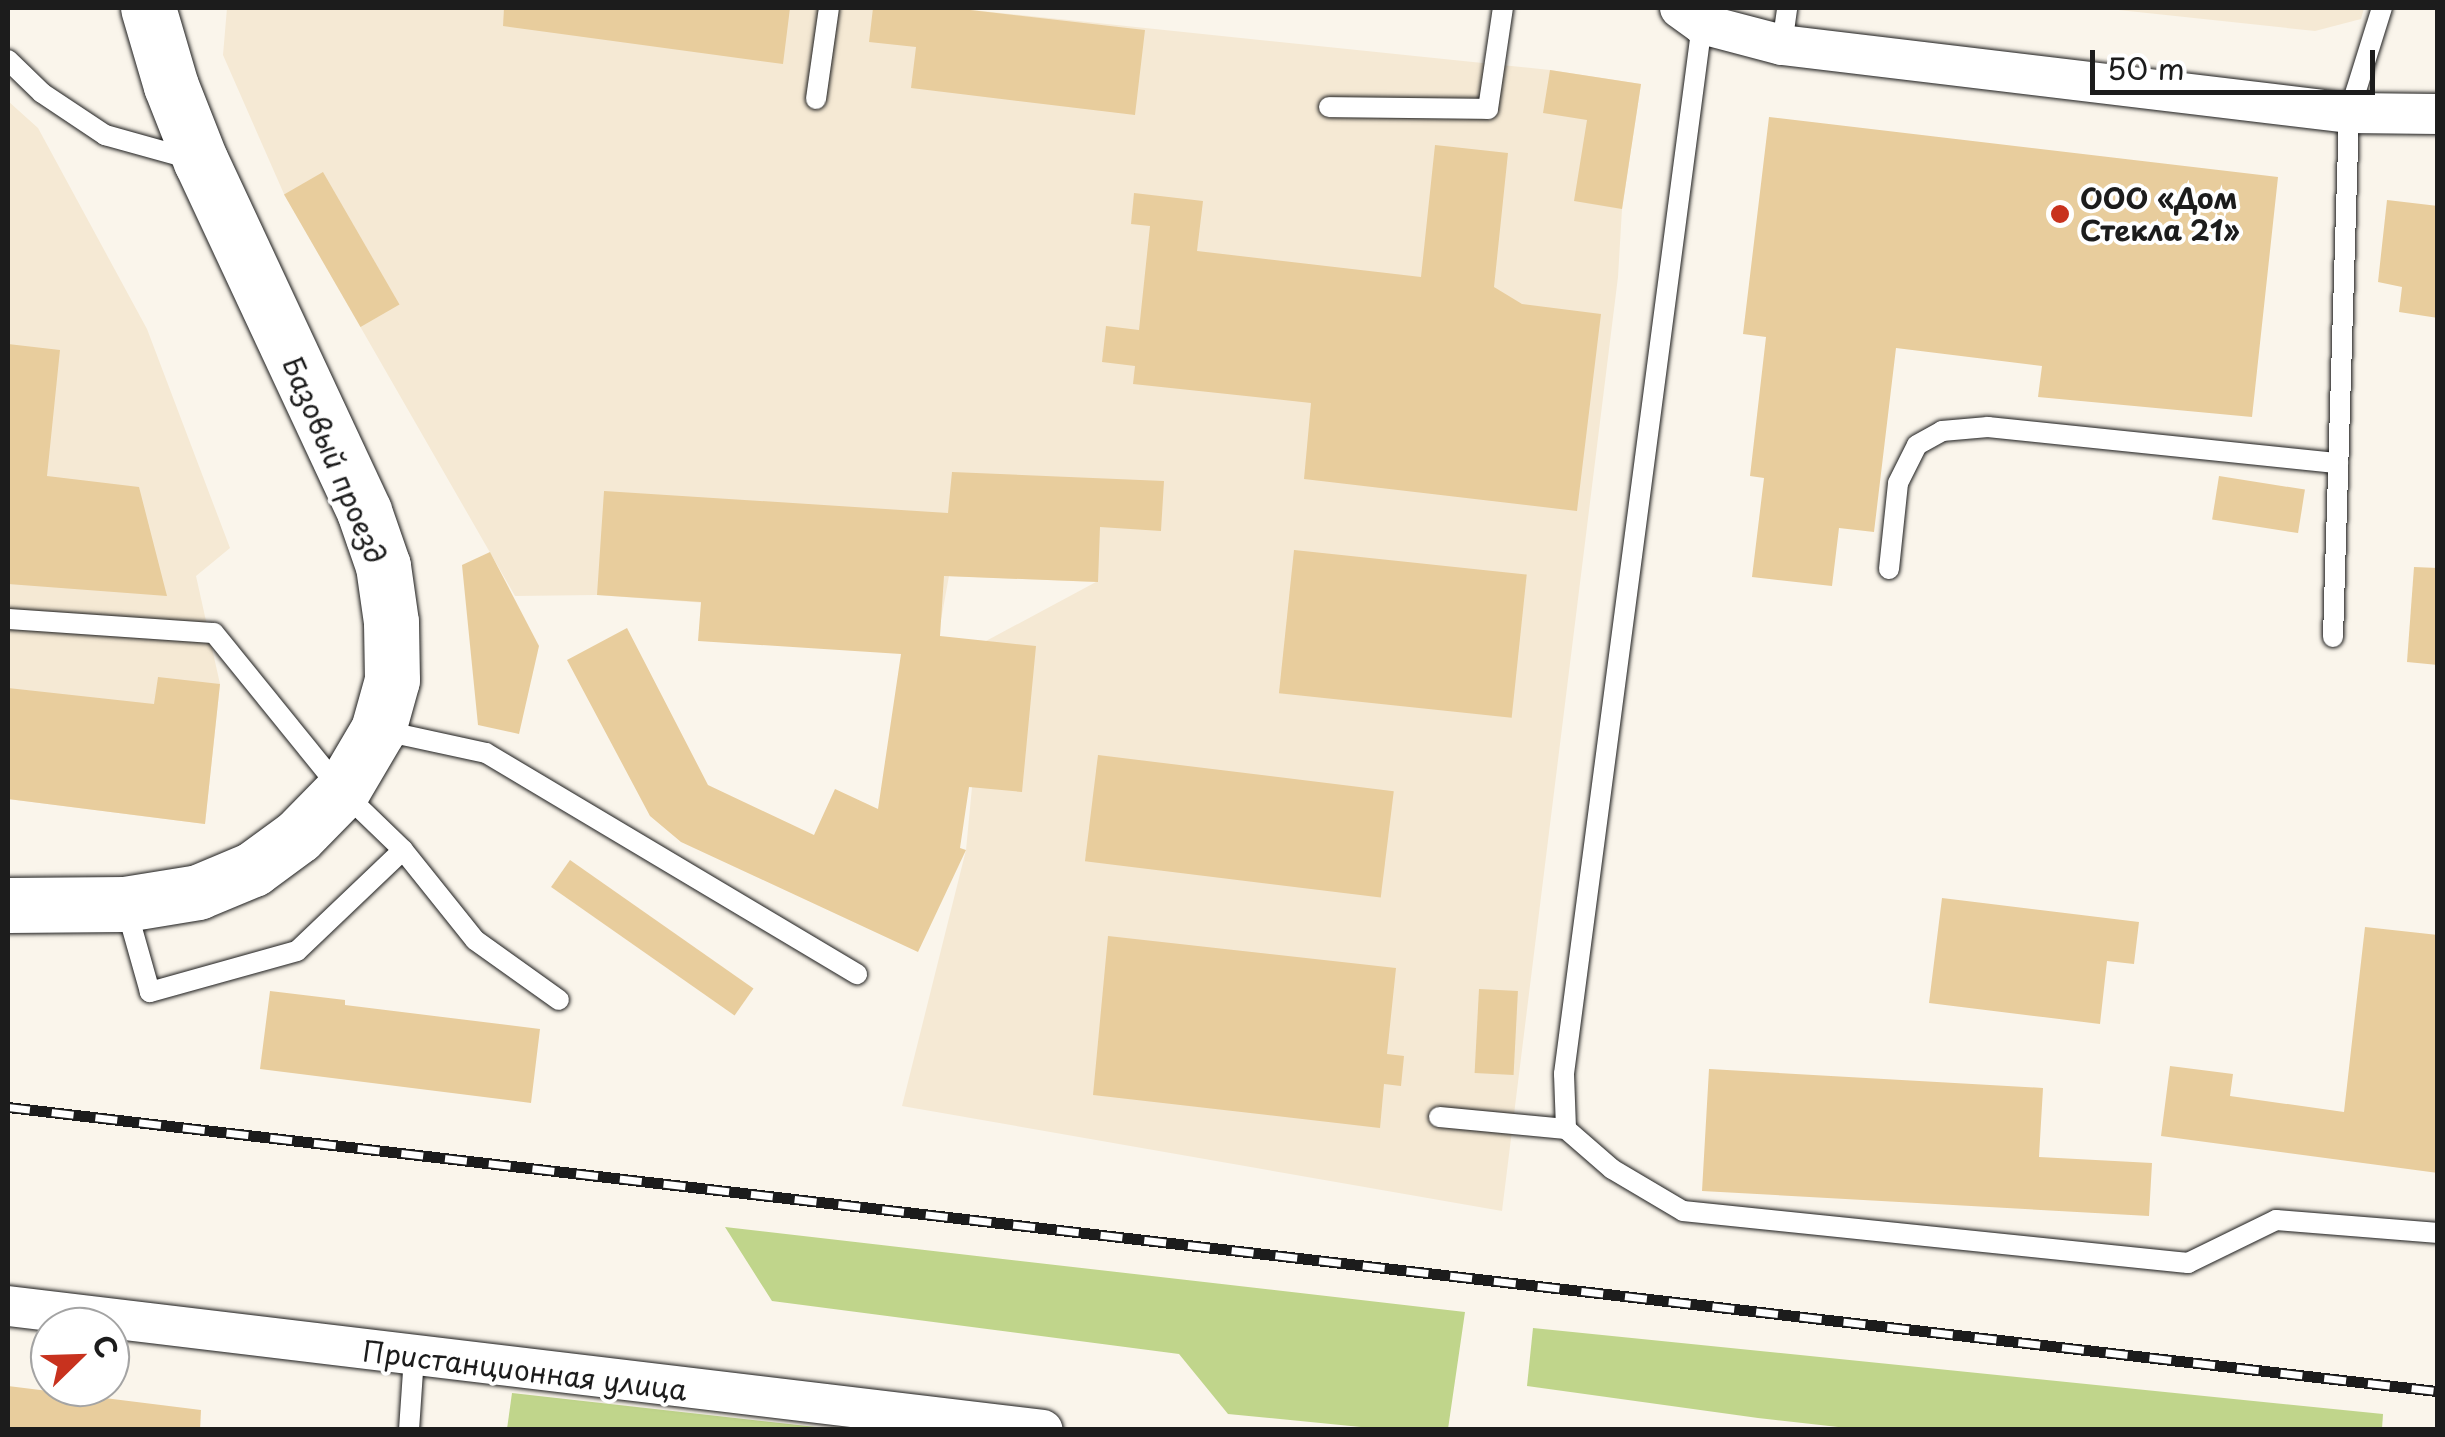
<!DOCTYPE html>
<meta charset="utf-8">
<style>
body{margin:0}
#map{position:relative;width:2445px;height:1437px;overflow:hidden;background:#faf5eb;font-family:"Playpen Sans",sans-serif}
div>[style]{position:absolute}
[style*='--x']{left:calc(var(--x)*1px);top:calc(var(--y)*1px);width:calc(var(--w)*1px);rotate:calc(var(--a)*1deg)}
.built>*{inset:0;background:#f5e9d4}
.green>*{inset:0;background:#c0d58b}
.building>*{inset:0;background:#e8cd9d;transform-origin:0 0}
.roads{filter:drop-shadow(0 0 2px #1c1c1c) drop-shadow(0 0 2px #1c1c1c)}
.lane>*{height:20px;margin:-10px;padding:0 10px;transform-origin:10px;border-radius:10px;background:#fff}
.street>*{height:40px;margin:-20px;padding:0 20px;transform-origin:20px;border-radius:20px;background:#fff}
.secondary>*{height:55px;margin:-27.5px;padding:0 27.5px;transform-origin:27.5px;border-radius:27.5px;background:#fff}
.rail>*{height:11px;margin-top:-5.5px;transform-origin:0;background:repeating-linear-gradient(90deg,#fff 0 22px,#1c1c1c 0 44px);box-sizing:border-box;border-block:2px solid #1c1c1c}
.dots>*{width:28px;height:28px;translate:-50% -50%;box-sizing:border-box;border:5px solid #fff;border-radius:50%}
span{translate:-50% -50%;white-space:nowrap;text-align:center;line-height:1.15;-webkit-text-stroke:8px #fff;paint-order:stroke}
.poi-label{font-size:28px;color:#1c1c1c;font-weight:700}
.left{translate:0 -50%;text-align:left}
.street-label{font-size:28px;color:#1c1c1c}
.frame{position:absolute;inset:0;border:10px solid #1c1c1c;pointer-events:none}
.north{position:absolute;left:30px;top:1307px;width:100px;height:100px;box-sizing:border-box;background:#fff;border:2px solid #a4a4a4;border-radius:50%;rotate:67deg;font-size:28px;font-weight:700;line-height:40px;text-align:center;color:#1c1c1c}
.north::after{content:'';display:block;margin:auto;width:35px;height:45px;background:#c8321e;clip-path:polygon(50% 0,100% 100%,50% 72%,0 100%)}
.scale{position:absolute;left:2090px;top:50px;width:285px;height:45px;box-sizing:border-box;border:5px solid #1c1c1c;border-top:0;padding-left:12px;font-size:30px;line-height:35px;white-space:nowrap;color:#1c1c1c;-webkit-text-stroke:8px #fff;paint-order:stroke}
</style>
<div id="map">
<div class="built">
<i style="clip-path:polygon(227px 8px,953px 8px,1550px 70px,1641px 84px,1622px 209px,1618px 277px,1502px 1211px,902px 1106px,966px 850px,986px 641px,1096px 582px,949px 576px,941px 620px,597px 595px,515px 596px,284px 194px,223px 55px)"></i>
<i style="clip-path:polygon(2100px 8px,2364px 8px,2361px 19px,2315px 31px)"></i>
<i style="clip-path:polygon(8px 101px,38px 128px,147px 329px,230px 548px,196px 576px,220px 684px,205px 824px,8px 799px)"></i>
</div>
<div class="green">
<i style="clip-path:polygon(725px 1227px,1465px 1312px,1448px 1429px,1381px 1429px,1228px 1414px,1179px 1354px,772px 1301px)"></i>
<i style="clip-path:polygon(1533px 1328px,2383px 1414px,2382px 1429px,1865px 1430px,1758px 1418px,1527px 1386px)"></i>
<i style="clip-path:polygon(512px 1393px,834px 1429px,507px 1429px)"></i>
</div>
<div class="building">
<i style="clip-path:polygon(504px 8px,790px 8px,783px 64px,503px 26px)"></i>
<i style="clip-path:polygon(873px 8px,953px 8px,1145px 30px,1135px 115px,911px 88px,916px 47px,869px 42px)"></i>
<i style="clip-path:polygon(1550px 70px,1641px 84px,1622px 209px,1574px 201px,1587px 120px,1543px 113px)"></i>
<i style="clip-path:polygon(1769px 117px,2278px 177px,2252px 417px,2038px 397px,2042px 366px,1896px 348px,1874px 532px,1839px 528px,1832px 586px,1752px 577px,1764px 478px,1750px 476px,1766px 337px,1743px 334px)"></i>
<i style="clip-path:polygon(1435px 145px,1508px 153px,1494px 287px,1522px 304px,1601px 314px,1577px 511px,1304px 479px,1311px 403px,1133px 384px,1135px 366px,1102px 362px,1106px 326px,1139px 330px,1150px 226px,1131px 224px,1134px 193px,1203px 201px,1197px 251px,1421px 277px)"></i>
<i style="left:323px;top:172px;width:153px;height:45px;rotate:60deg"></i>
<i style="clip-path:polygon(2387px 200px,2438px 206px,2438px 318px,2399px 312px,2402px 287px,2378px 282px)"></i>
<i style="clip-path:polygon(8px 344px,60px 350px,47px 476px,139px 487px,167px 596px,8px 584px)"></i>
<i style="clip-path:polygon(952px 472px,1164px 481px,1161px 531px,1100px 527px,1098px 582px,944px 576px,940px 636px,1036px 646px,1022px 792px,969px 787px,960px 848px,966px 850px,918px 952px,681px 842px,650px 816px,567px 660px,627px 628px,708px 785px,814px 835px,835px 789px,878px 809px,901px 654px,698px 641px,701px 602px,597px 595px,604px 491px,948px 513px)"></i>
<i style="left:2219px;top:476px;width:87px;height:44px;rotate:9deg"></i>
<i style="left:1294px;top:550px;width:234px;height:144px;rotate:6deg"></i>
<i style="clip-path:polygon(490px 552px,539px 646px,519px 734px,478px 725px,462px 565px)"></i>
<i style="clip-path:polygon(2414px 567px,2438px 568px,2438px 665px,2407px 662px)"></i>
<i style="clip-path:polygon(158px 677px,220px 684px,205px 824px,8px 799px,8px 688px,154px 704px)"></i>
<i style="left:1098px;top:755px;width:298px;height:107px;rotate:7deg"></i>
<i style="left:570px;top:860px;width:224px;height:33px;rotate:35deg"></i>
<i style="clip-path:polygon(1942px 898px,2139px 922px,2134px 964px,2107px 961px,2100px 1024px,1929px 1003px)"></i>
<i style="clip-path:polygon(2365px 927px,2438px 935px,2438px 1173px,2161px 1136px,2170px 1066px,2233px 1074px,2230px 1096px,2344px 1112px)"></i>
<i style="clip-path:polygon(1108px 936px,1396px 968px,1387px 1054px,1404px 1056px,1401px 1086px,1384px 1084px,1380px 1128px,1093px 1095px)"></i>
<i style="left:1479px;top:989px;width:39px;height:84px;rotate:3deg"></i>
<i style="clip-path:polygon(270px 991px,345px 1000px,345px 1005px,540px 1029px,531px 1103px,260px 1069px)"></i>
<i style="clip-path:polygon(1709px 1069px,2043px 1088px,2039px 1157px,2152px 1163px,2149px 1216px,1702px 1191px)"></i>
<i style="clip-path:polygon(8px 1386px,201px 1410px,200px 1430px,8px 1430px)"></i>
</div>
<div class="roads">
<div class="lane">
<i style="--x:1702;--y:24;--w:1059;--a:97.49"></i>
<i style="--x:1564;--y:1074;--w:55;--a:87.9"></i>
<i style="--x:1566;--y:1129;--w:61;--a:41"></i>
<i style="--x:1612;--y:1169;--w:82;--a:30.6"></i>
<i style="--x:1683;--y:1211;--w:508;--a:5.88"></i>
<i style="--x:2188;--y:1263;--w:98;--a:-26"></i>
<i style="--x:2276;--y:1220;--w:163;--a:4.6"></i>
<i style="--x:1782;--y:45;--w:37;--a:-82"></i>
<i style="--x:8;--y:60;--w:47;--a:44.1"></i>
<i style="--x:42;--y:93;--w:76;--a:33.7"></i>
<i style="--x:105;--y:135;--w:89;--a:15.6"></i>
<i style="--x:816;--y:99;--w:92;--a:-81.9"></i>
<i style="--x:1329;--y:107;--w:159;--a:0.7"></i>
<i style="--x:1488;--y:109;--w:102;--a:-81.6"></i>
<i style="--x:1889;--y:569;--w:86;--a:-84"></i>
<i style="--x:1898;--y:483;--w:42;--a:-63.4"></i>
<i style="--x:1917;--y:445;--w:29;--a:-29"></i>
<i style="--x:1942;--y:431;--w:46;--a:-5"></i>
<i style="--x:1988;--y:427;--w:352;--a:5.9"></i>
<i style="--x:8;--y:619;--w:206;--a:3.9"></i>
<i style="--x:214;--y:633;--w:203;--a:51"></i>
<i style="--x:342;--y:791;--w:85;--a:44"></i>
<i style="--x:403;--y:850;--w:146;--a:136.4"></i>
<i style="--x:297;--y:951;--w:153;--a:164.4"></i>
<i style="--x:150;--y:992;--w:88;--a:-105.8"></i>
<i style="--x:2333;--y:637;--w:524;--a:-88.25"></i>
<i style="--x:2349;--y:113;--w:110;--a:-72.6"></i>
<i style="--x:380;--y:730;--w:108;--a:12.2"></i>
<i style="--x:486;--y:753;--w:432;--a:30.8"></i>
<i style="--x:403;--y:850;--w:115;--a:51.3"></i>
<i style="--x:475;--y:940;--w:103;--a:35.5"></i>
<i style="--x:1439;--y:1117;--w:128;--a:5.4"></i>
<i style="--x:409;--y:1430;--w:73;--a:-86.1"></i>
</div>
<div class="street">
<i style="--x:1680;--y:8;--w:27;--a:36"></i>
<i style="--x:1702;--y:24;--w:83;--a:14.7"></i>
<i style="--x:1782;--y:45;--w:571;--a:6.84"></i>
<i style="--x:2349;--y:113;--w:89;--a:0.6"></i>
<i style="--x:8;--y:1306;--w:1042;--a:6.83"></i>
</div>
<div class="secondary">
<i style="--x:8;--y:905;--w:117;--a:-0.5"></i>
<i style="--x:125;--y:904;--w:74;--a:-9.3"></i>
<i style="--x:198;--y:892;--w:60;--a:-22.7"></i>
<i style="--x:253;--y:869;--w:56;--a:-36.3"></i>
<i style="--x:298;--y:836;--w:63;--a:-45.6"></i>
<i style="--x:342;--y:791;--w:71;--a:-59.5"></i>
<i style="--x:378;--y:730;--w:52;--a:-74.4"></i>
<i style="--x:392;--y:680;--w:58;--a:-91"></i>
<i style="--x:391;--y:622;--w:57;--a:-98.1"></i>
<i style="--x:383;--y:566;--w:58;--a:-109.1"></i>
<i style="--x:364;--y:511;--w:385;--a:-115"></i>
<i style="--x:201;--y:162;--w:82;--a:-111.5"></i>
<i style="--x:171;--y:86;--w:81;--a:-106.4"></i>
</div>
</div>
<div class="rail">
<i style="--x:8;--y:1107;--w:2447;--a:6.67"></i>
</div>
<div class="dots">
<i style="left:2060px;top:214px;background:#c8321e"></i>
</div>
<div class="poi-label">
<span class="left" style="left:2080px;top:214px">ООО «Дом<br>Стекла 21»</span>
</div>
<div class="street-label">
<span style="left:335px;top:460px;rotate:67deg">Базовый проезд</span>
<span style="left:525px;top:1370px;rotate:7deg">Пристанционная улица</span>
</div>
<div class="frame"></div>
<div class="north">С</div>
<div class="scale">50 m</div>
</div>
